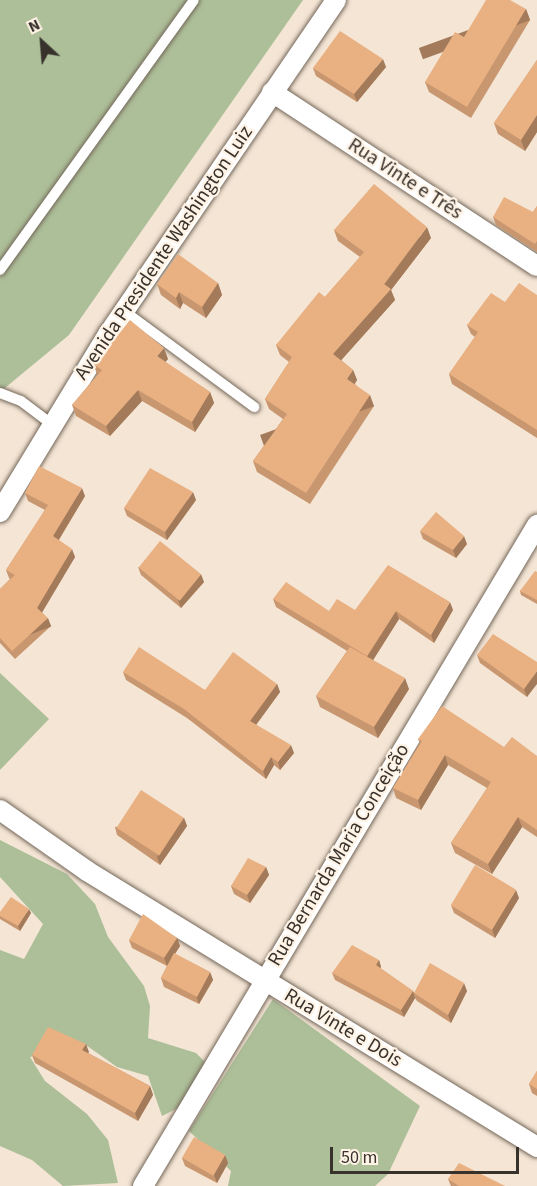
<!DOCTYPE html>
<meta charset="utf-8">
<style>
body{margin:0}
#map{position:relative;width:537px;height:1186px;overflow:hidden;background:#f4e5d5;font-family:"Source Sans 3",sans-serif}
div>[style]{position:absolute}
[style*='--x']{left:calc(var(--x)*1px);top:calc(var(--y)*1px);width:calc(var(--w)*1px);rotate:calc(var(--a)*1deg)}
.green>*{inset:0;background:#adbf99}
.roads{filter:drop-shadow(0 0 2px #746759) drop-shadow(0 0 2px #746759)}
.lane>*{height:10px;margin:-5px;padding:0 5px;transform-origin:5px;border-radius:5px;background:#fff}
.street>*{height:20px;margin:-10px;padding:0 10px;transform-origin:10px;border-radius:10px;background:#fff}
.wall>*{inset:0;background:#c89770}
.shaded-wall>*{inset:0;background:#a37b5b;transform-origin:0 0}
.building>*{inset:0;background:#e9b082;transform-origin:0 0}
span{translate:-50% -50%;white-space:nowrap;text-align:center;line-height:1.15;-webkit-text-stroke:4.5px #fff3e6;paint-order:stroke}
.street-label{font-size:20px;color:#38322c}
.north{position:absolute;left:12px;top:12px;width:60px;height:60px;-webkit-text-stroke:4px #fff3e6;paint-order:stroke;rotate:334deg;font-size:16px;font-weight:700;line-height:24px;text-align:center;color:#38322c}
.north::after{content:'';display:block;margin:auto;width:21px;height:27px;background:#38322c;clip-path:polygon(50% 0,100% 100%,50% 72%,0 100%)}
.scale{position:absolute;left:330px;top:1147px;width:189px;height:27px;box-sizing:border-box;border:3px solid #38322c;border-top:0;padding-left:8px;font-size:18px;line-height:21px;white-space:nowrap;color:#38322c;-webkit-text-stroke:4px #fff3e6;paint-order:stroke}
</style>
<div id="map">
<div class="green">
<i style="clip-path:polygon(0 0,303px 0,69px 335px,0 392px)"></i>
<i style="clip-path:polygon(0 673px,49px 719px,0 770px)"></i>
<i style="clip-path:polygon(0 840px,67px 874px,95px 904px,108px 937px,144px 986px,150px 1006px,148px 1038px,196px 1053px,206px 1063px,182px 1106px,162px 1116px,148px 1076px,117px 1067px,83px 1043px,30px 1057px,45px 1081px,87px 1114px,108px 1140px,118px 1183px,63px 1186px,32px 1160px,0 1146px,0 950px,24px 959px,43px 924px,0 877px)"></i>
<i style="clip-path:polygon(273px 999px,420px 1106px,388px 1174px,375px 1186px,228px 1186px,231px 1171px,189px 1131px)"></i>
</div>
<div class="roads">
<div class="lane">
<i style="--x:0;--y:270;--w:332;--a:-54.3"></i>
<i style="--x:124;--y:311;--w:162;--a:36.4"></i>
<i style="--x:0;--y:393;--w:22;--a:21"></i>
<i style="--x:21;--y:401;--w:39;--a:37"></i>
</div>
<div class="street">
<i style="--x:272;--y:92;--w:317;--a:33.3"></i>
<i style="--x:0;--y:512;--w:210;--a:-58.7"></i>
<i style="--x:109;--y:333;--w:403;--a:-55.7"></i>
<i style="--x:0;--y:810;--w:106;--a:35"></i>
<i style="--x:87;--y:871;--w:528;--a:31.52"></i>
<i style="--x:143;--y:1186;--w:770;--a:-59.2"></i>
</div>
</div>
<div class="wall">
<i style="clip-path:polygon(526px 9px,530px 20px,471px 118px,429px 92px,425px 82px,464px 37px)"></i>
<i style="clip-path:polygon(537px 60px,537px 132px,525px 151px,498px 134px,494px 123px)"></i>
<i style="clip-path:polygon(386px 67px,357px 102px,316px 76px,313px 68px)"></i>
<i style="clip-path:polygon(537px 206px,537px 252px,496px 225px,493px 217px,533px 212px)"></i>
<i style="clip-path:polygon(334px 230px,431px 238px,391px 290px,395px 300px,341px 360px,353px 370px,357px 380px,355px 384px,374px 406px,310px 504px,257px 472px,253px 461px,283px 419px,269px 409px,265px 399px,289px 362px,280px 355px,276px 345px,325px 297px,360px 257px,338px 241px)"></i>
<i style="clip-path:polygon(218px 283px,222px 295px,206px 318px,183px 303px,180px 309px,161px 295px,157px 284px)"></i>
<i style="clip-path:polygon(537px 295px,537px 438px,452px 384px,449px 374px,475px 337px,471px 334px,467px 325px,505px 302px)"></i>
<i style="clip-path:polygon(168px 359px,165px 362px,210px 392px,214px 403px,195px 432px,142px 401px,110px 436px,76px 416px,72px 405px,97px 375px,94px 365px)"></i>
<i style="clip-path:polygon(25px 493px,85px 496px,59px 540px,75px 557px,42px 612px,51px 626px,15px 659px,0 643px,0 589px,10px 579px,9px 578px,6px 570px,45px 510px,28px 501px)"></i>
<i style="clip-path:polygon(196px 500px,167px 540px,127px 516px,124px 508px)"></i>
<i style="clip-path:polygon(420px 531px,467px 544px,456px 558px,423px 539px)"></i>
<i style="clip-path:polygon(138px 567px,204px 582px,181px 608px,141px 575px)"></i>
<i style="clip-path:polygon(537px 572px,537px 604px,521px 595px,520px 591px)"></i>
<i style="clip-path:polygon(273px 599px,329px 611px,355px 610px,453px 610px,434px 643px,399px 619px,373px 660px,409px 689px,378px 738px,320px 707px,316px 696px,347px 651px,276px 607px)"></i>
<i style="clip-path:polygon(477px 655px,537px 662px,527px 697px,480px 663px)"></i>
<i style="clip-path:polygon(123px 672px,205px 690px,277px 684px,280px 692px,256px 725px,294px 753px,280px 770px,274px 765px,266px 779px,187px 718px,126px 680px)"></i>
<i style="clip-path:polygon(418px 739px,504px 747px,537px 756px,537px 837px,522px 827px,492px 874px,455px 853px,451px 843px,487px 788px,448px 765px,421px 810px,396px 798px,393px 788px,420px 743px)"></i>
<i style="clip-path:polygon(184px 818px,187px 826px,160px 865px,117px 835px,115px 827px)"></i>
<i style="clip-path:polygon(266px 867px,269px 875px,250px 903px,234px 894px,231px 886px)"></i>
<i style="clip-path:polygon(519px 898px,495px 938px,454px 913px,451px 905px)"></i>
<i style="clip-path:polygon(0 912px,31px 913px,20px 931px,0 919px)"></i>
<i style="clip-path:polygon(177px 938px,180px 946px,175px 954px,210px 972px,213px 980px,199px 1004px,164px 987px,161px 978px,167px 966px,132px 948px,129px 940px)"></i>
<i style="clip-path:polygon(379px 960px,381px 967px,380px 968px,413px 991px,414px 993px,467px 991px,451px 1023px,417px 1001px,415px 998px,404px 1017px,335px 980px,332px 973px)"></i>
<i style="clip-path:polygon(86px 1044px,88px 1053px,150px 1086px,153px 1095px,138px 1121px,35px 1063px,32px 1055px)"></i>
<i style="clip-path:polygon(537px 1071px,537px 1096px,532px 1093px,529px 1084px)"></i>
<i style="clip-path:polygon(225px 1155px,228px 1163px,217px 1183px,185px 1166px,182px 1158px)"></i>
<i style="clip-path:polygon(448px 1179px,505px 1186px,451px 1186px)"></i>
</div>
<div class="shaded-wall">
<i style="left:526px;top:9px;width:12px;height:114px;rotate:70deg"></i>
<i style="clip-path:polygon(383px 59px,386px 67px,357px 102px,354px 94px)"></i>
<i style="clip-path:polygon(537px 115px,537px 132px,525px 151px,521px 140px)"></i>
<i style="clip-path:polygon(427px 227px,431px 238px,391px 290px,395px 300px,337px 365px,333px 354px)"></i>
<i style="clip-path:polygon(218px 283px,222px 295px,206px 318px,202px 307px)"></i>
<i style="clip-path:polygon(179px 292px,183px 303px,180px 309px,176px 298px)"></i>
<i style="clip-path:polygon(164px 348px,168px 359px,161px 367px,157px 356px)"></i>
<i style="clip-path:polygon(353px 370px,357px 380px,351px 389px,347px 379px)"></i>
<i style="clip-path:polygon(138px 390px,142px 401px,110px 436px,106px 426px)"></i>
<i style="clip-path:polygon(210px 392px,214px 403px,195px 432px,192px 422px)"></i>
<i style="left:370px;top:395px;width:12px;height:117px;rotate:70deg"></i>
<i style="clip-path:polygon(82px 488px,85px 496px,56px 544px,53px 536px)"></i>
<i style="clip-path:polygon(193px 492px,196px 500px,167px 540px,165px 532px)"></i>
<i style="clip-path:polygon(464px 536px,467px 544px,456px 558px,453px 550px)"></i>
<i style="clip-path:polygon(72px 549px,75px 557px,40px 616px,37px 608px)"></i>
<i style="clip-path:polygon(201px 574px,204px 582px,181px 608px,178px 600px)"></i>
<i style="clip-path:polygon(450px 602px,453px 610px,434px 643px,431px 635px)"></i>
<i style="clip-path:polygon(396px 611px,399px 619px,370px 665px,367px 657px)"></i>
<i style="left:48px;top:618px;width:9px;height:49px;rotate:69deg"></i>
<i style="clip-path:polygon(537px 671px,537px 684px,527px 697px,524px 689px)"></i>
<i style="clip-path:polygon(405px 678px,409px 689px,378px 738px,374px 727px)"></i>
<i style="clip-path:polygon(277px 684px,280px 692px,253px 729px,250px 721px)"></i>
<i style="clip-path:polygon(291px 745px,294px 753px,280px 770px,278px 762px)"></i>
<i style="clip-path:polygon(445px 755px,448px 765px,421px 810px,418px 800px)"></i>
<i style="clip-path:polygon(271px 757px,274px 765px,266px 779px,263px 771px)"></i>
<i style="clip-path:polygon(518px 817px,522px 827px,492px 874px,488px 864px)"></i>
<i style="clip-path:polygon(184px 818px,187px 826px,160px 865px,157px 857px)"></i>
<i style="clip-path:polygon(266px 867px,269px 875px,250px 903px,247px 895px)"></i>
<i style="clip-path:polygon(516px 890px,519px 898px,495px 938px,492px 929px)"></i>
<i style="clip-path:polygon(29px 909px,31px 913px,20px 931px,18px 926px)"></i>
<i style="clip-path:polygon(177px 938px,180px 946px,167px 966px,164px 958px)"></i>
<i style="clip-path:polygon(379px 960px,381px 967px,378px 972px,376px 965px)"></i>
<i style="clip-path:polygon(210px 972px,213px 980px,199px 1004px,196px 996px)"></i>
<i style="clip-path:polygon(464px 983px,467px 991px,451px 1023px,448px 1015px)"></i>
<i style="clip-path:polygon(413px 991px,415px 998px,404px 1017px,401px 1010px)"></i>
<i style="clip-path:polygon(86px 1044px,89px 1052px,85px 1058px,82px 1050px)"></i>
<i style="clip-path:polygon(150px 1086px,153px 1095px,138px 1121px,135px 1113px)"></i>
<i style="clip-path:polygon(225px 1155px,228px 1163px,217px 1183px,214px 1175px)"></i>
</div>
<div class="building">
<i style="clip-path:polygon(486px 0,510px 0,526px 9px,467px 107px,425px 82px,455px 32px,464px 37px)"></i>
<i style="clip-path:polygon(340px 31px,383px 59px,354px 94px,313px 68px)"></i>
<i style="clip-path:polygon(537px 60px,537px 115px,521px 140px,494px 123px)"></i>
<i style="clip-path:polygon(374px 184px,427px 227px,384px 284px,391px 289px,333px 354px,353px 370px,347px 379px,370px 395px,306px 493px,253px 461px,287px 414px,265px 399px,292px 357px,276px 345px,319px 292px,325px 297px,364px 252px,334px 230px)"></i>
<i style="clip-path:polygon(504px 197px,533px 212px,537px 206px,537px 241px,535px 244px,493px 217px)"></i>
<i style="clip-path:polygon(178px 254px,218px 283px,202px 307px,179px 292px,176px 298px,157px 284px)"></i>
<i style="clip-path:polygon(519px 283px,537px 295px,537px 430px,449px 374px,478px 332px,467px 325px,491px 293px,505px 302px)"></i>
<i style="clip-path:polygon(130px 320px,164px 348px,157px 356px,210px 392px,192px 422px,138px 390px,106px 426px,72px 405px,102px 370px,94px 365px)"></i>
<i style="clip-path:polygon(39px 466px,82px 488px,53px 536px,72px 549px,37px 608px,48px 618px,12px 651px,0 638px,0 589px,15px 575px,6px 570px,48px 505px,25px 493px)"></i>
<i style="clip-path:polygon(150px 468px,193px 492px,165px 532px,124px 508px)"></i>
<i style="clip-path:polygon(436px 512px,464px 536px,453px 550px,420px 531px)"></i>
<i style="left:160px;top:541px;width:53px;height:34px;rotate:39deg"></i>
<i style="clip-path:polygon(388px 565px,450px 602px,431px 635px,396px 611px,367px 656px,273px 599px,286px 582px,329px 611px,337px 599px,355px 610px)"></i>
<i style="clip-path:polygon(535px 571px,537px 572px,537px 600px,520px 591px)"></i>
<i style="clip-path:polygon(493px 634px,537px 662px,537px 671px,524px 689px,477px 655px)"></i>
<i style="clip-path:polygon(139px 647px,205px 690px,233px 652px,277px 684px,250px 721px,291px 745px,278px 762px,271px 757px,263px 771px,184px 709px,123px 672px)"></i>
<i style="clip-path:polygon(350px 647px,405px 678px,374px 727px,316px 696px)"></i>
<i style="clip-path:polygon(442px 706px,504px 747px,512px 737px,537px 756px,537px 830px,518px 817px,488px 864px,451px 843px,491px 782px,445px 755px,418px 800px,393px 788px,422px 741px,418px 739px)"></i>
<i style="left:141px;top:790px;width:51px;height:45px;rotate:33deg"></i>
<i style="clip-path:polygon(248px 858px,266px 867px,247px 895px,231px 886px)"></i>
<i style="left:475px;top:865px;width:48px;height:47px;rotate:31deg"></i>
<i style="clip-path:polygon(11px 897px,29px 909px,18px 926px,0 916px,0 912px)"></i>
<i style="clip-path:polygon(143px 914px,177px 938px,164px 958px,129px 940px)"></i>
<i style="clip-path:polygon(352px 945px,379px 960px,376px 965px,413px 991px,401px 1010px,332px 973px)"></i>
<i style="left:174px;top:953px;width:41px;height:28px;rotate:28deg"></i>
<i style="clip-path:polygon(430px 963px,464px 983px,448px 1015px,414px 993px)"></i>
<i style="clip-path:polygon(48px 1027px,86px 1044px,82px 1050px,150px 1086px,135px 1113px,32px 1055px)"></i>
<i style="clip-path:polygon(537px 1071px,537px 1089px,529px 1084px)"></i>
<i style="left:194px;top:1137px;width:36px;height:24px;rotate:30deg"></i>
<i style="clip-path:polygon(459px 1163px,505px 1186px,459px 1186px,448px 1179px)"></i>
</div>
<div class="street-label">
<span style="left:405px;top:179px;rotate:33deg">Rua Vinte e Três</span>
<span style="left:164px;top:253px;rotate:-56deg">Avenida Presidente Washington Luiz</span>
<span style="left:339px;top:855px;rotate:-59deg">Rua Bernarda Maria Conceição</span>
<span style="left:343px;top:1028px;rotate:31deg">Rua Vinte e Dois</span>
</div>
<div class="north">N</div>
<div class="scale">50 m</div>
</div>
